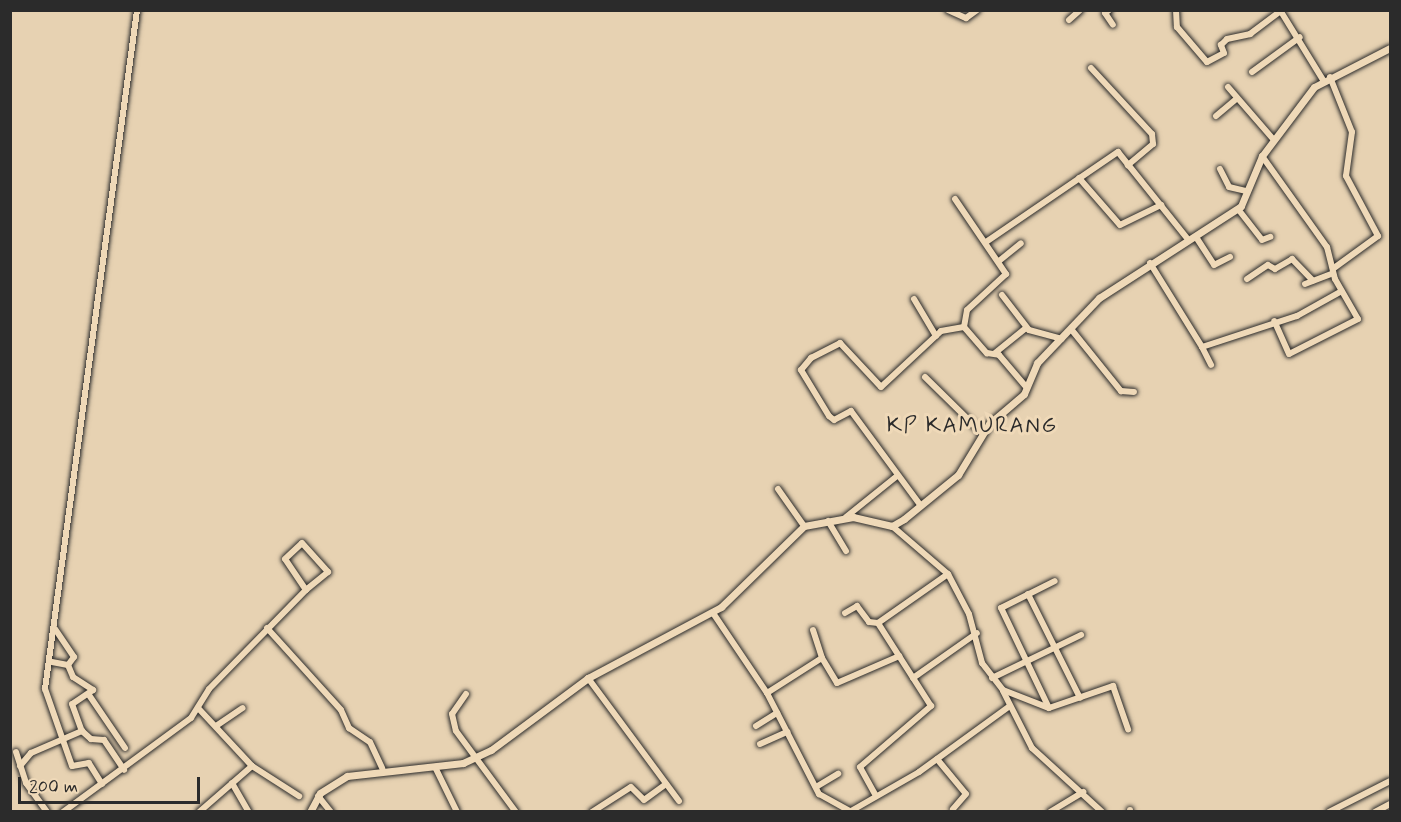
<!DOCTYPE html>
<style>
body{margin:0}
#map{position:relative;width:1401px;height:822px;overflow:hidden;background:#e7d2b2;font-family:Mynerve,sans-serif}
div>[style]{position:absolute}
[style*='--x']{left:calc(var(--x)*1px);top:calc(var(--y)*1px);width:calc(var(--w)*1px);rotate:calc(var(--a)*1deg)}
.roads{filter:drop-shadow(0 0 2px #2b2b2b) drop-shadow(0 0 2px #2b2b2b)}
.minor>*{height:6px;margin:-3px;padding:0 3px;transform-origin:3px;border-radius:3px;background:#efd9b8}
.tertiary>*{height:7px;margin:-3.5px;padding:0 3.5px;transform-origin:3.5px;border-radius:3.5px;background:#efd9b8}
span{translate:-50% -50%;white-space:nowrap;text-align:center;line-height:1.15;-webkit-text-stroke:6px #efd9b8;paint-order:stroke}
.neighbourhood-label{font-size:22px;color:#2b2b2b;letter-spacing:1.5px}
.frame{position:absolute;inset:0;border:12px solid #2b2b2b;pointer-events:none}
.scale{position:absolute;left:18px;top:777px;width:182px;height:27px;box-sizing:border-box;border:3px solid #2b2b2b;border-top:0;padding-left:8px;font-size:18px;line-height:21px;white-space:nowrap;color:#2b2b2b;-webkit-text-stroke:4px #efd9b8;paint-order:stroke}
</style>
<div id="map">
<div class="roads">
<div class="minor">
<i style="--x:948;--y:10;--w:20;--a:24"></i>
<i style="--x:966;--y:18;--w:14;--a:-36"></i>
<i style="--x:1109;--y:10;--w:5;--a:143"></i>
<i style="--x:1105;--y:13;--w:14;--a:56"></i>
<i style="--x:1176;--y:10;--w:17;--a:87"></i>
<i style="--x:1177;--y:27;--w:46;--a:49.4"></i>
<i style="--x:1207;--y:62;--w:19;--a:-28"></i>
<i style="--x:1224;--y:53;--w:9;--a:-111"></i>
<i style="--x:1221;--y:45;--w:8;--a:-45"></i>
<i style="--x:1227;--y:39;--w:24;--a:-12"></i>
<i style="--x:1250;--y:34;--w:39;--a:-37"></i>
<i style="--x:1280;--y:10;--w:82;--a:58.4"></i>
<i style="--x:1069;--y:20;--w:15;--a:-42"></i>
<i style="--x:1091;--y:68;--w:90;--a:47.3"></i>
<i style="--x:1152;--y:134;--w:10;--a:84"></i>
<i style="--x:1153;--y:144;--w:33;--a:140"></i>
<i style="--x:1252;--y:72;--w:59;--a:-36.1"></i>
<i style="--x:1330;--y:77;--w:59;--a:68.2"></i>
<i style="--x:1352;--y:132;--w:44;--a:97.8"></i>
<i style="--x:1346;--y:176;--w:68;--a:61.9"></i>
<i style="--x:1378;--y:236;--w:54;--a:144"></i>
<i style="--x:1228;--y:87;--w:69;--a:49.1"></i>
<i style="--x:1216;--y:116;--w:26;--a:-40"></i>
<i style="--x:1262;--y:156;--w:112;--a:54.5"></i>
<i style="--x:1327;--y:247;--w:33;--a:76"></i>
<i style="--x:1335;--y:279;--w:46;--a:60.1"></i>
<i style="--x:1358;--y:319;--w:77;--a:153.1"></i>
<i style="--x:1289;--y:354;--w:36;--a:-114"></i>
<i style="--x:1220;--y:169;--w:20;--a:63"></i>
<i style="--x:1229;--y:187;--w:18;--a:13"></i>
<i style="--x:1079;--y:178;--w:62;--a:48.9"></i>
<i style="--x:1120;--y:225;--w:46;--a:-26"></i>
<i style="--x:955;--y:199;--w:91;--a:55.8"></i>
<i style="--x:1006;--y:274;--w:53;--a:137.3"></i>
<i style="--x:967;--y:310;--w:17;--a:100"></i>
<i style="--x:1238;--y:209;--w:39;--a:52"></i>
<i style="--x:1262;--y:240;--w:9;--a:-21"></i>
<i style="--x:1196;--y:237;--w:33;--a:57"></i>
<i style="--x:1214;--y:265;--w:18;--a:-27"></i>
<i style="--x:986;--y:242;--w:160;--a:-34.3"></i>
<i style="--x:1118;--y:152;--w:110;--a:51.3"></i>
<i style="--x:999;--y:261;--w:28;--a:-39"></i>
<i style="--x:1150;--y:263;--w:99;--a:58.2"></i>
<i style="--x:1202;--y:347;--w:100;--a:-18.1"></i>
<i style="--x:1297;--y:316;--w:51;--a:-29.1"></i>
<i style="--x:1247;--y:279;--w:25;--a:-34"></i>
<i style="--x:1268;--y:265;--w:8;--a:30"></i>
<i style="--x:1275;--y:269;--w:20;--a:-30"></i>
<i style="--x:1292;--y:259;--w:30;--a:46"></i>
<i style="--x:1305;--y:284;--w:30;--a:-21"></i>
<i style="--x:1002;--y:295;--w:44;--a:52.4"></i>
<i style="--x:1029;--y:330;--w:34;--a:15"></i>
<i style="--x:914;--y:299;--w:43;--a:59.3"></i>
<i style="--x:1071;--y:329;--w:80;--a:51.1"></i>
<i style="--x:1121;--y:391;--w:13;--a:4"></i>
<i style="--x:1202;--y:347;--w:20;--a:63"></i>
<i style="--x:995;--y:353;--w:40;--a:-39"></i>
<i style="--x:925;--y:377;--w:80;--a:44.5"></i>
<i style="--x:778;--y:489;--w:45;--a:54.9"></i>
<i style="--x:921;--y:506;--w:118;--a:-126.4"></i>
<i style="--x:851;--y:411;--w:19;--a:152"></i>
<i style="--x:834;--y:420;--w:6;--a:-141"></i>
<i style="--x:829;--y:416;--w:54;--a:-121.3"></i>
<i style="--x:801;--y:370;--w:16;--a:-50"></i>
<i style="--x:811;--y:358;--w:33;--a:-27"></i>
<i style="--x:840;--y:343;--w:60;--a:47"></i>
<i style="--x:881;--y:387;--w:82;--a:-43"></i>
<i style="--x:941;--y:331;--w:23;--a:-10"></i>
<i style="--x:964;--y:327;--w:35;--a:49"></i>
<i style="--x:987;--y:353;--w:12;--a:9"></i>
<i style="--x:999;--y:355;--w:43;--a:49.7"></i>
<i style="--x:846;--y:517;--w:65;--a:-38.8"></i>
<i style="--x:828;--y:521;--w:35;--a:59"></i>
<i style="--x:892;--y:526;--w:74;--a:40.6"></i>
<i style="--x:948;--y:574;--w:45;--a:62.3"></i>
<i style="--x:969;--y:614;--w:51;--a:75.1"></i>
<i style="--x:982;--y:663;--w:34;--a:52"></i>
<i style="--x:1003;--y:690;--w:49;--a:21.4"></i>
<i style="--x:1049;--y:708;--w:68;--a:-19"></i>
<i style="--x:1113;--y:686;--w:46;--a:70.8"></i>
<i style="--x:1028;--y:594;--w:116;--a:63.4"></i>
<i style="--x:713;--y:613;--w:97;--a:56"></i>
<i style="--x:767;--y:693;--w:114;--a:62.8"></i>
<i style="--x:819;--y:794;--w:37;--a:29"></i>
<i style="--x:845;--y:613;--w:14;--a:-30"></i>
<i style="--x:857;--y:606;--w:20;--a:53"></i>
<i style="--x:869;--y:622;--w:9;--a:6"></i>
<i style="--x:267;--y:628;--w:110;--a:47.9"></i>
<i style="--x:341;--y:710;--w:20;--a:66"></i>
<i style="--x:349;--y:728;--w:25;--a:34"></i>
<i style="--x:370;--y:742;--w:29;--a:65"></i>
<i style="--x:813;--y:630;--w:29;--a:72"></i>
<i style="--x:52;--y:662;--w:16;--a:11"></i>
<i style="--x:68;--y:665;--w:10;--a:-53"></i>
<i style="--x:74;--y:657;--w:34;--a:-124"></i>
<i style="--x:68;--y:665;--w:13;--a:67"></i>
<i style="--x:73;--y:677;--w:24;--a:33"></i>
<i style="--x:93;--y:690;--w:25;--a:146"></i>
<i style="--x:72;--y:704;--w:29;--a:70"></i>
<i style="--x:82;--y:731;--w:12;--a:42"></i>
<i style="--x:91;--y:739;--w:13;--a:4"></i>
<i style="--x:104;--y:740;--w:36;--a:56"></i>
<i style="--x:588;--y:678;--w:153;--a:53.5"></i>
<i style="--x:913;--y:678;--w:78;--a:-35.1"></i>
<i style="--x:992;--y:678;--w:99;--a:-25.8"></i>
<i style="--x:1003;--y:691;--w:64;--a:63"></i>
<i style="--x:1032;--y:748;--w:95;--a:42.4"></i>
<i style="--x:767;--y:693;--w:65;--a:-32.5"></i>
<i style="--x:822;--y:658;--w:29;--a:59"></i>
<i style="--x:837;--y:683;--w:68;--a:-23.5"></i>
<i style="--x:466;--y:694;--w:24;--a:125"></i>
<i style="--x:452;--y:714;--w:17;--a:77"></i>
<i style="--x:456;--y:731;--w:101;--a:53.5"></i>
<i style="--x:89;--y:695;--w:64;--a:55.8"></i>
<i style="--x:1049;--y:708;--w:111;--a:-115.6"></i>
<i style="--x:1001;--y:608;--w:60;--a:-26.6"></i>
<i style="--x:199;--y:709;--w:78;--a:47.1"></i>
<i style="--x:252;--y:766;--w:70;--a:139"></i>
<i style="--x:216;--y:726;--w:32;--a:-34"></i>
<i style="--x:756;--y:726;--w:25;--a:-32"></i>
<i style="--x:760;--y:744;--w:30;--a:-24"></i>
<i style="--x:16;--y:752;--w:33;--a:72"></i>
<i style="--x:26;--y:783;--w:36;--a:54"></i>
<i style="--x:937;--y:759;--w:45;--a:50.4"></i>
<i style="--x:966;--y:794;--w:20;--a:131"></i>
<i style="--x:20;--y:766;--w:17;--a:-50"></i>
<i style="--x:31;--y:753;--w:56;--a:-23.3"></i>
<i style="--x:252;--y:766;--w:56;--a:32.6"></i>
<i style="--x:435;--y:767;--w:50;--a:63.9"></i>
<i style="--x:232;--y:783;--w:34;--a:60"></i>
<i style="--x:102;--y:784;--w:25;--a:-122"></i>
<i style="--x:89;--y:763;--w:17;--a:170"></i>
<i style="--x:72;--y:766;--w:82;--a:-109.3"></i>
<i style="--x:45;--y:689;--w:685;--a:-82.28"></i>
<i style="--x:816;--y:787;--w:26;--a:-31"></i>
<i style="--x:318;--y:796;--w:21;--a:51"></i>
<i style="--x:876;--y:796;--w:33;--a:-119"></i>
<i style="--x:860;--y:767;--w:94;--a:-40.7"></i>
<i style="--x:931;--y:706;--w:98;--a:-122.6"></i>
<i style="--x:878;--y:623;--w:85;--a:-35"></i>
<i style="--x:1130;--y:810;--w:2;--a:90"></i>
<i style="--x:851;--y:811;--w:78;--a:-29.8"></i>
<i style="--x:919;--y:772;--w:112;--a:-36"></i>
<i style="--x:63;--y:812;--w:159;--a:-36.3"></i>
<i style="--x:191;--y:718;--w:34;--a:-58"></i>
<i style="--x:209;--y:689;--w:139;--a:-45.6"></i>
<i style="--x:306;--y:590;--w:37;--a:-124"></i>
<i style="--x:285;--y:559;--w:23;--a:-43"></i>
<i style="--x:302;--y:543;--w:39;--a:48"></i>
<i style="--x:328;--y:572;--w:28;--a:141"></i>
<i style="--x:592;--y:812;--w:46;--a:-32.7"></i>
<i style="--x:631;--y:787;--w:18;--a:45"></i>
<i style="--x:644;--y:800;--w:27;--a:-36"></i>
<i style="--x:1050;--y:812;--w:39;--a:-31"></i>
<i style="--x:1329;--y:812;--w:68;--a:-26.9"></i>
<i style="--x:1375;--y:812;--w:17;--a:-28"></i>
</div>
<div class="tertiary">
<i style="--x:310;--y:812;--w:21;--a:-62"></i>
<i style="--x:320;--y:793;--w:32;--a:-32"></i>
<i style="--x:347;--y:776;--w:117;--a:-6.4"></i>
<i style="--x:463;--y:763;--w:31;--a:-25"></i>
<i style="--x:491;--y:750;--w:121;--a:-36.6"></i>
<i style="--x:588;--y:678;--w:151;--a:-28.1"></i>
<i style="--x:721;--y:607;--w:116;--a:-44.3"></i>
<i style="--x:804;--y:526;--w:50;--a:-10.4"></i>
<i style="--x:853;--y:517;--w:40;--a:13"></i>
<i style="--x:892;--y:526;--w:14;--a:-30"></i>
<i style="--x:904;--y:519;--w:70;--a:-39.2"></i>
<i style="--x:958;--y:475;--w:60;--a:-58.7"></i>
<i style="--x:989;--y:424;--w:46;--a:-40.6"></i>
<i style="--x:1024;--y:394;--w:34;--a:-67"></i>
<i style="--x:1037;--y:363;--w:90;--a:-46.4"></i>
<i style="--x:1099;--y:298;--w:169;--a:-32.9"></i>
<i style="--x:1241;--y:206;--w:54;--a:-67.2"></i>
<i style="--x:1262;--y:156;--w:86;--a:-53"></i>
<i style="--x:1314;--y:87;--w:85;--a:-27.2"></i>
</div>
</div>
<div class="neighbourhood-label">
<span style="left:972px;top:427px">KP KAMURANG</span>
</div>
<div class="frame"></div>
<div class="scale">200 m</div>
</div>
